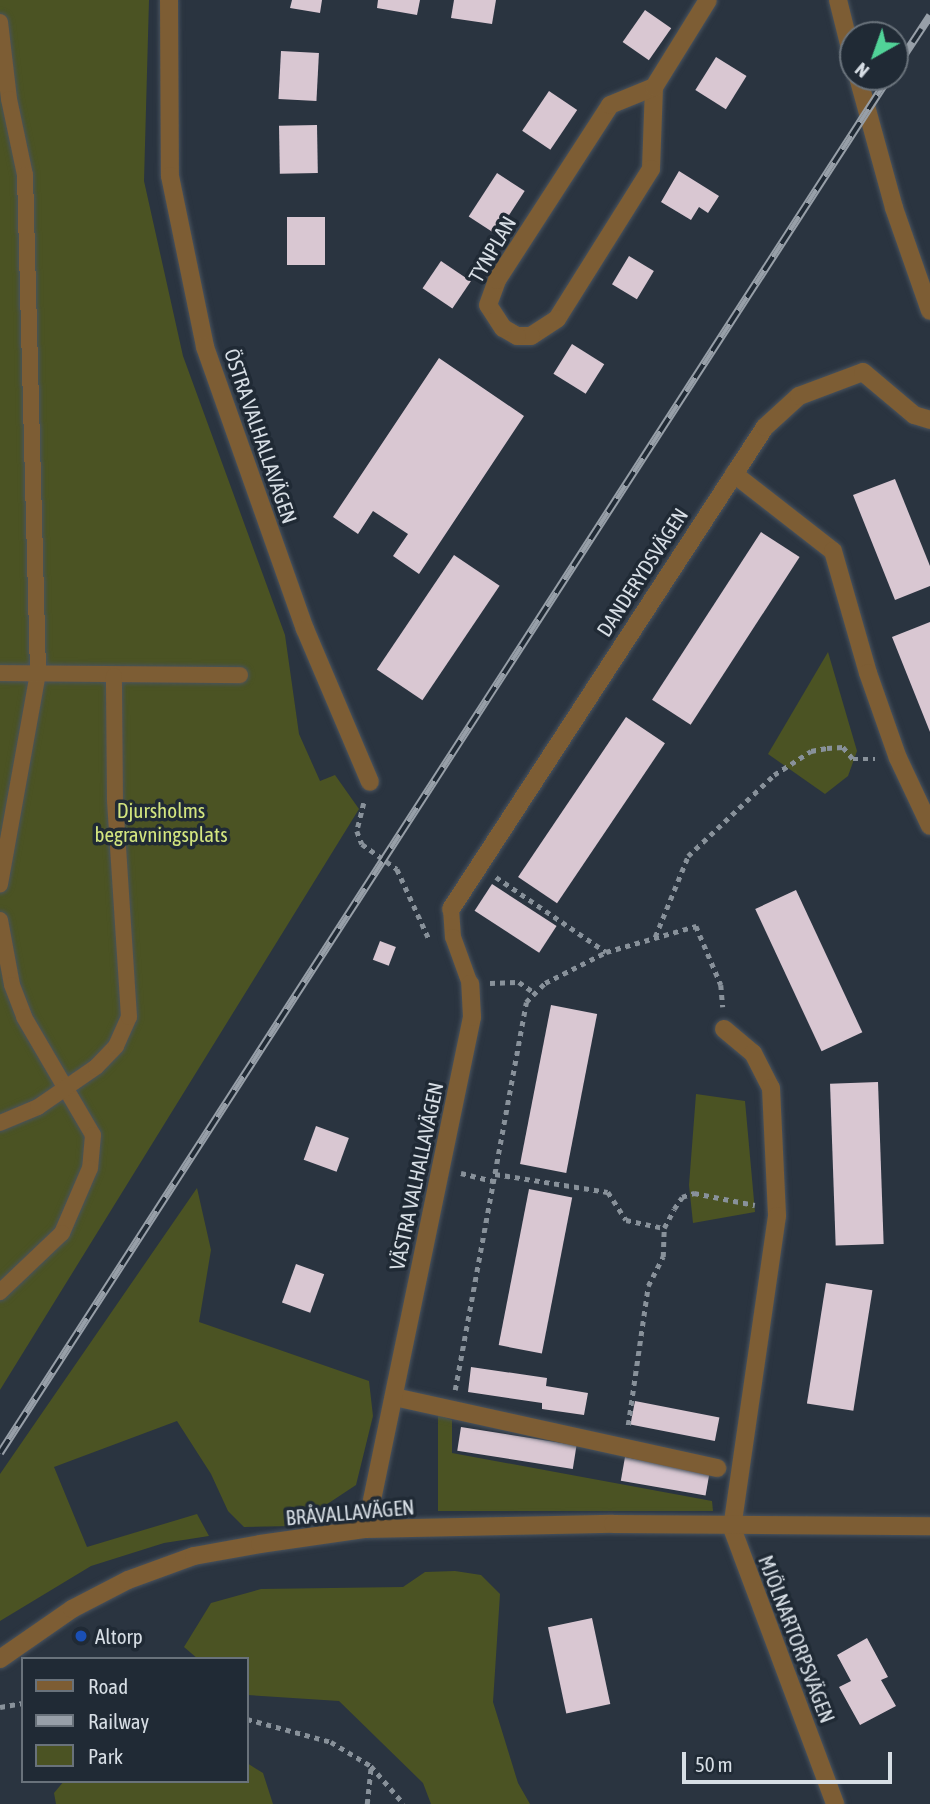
<!DOCTYPE html>
<meta charset="utf-8">
<style>
body{margin:0}
#map{position:relative;width:930px;height:1804px;overflow:hidden;background:#2a3440;font-family:"Asap Condensed",sans-serif}
div>[style]{position:absolute}
[style*='--x']{left:calc(var(--x)*1px);top:calc(var(--y)*1px);width:calc(var(--w)*1px);rotate:calc(var(--a)*1deg)}
.green>*{inset:0;background:#4b5323}
.building>*{inset:0;background:#d9c7d2;transform-origin:0 0}
.path>*{height:4.5px;margin-top:-2.25px;transform-origin:0;background:repeating-linear-gradient(90deg,#88919a 0 5px,transparent 0 10px)}
.roads{filter:drop-shadow(0 0 2px #49535e) drop-shadow(0 0 2px #49535e)}
.service>*{height:16px;margin:-8px;padding:0 8px;transform-origin:8px;border-radius:8px;background:#7d5d34}
.minor>*{height:18px;margin:-9px;padding:0 9px;transform-origin:9px;border-radius:9px;background:#7d5d34}
.tertiary>*{height:18px;margin:-9px;padding:0 9px;transform-origin:9px;border-radius:9px;background:#7d5d34}
.rail>*{height:8px;margin-top:-4px;transform-origin:0;background:repeating-linear-gradient(90deg,#202a35 0 16px,#979fa8 0 32px);box-sizing:border-box;border-block:2px solid #979fa8}
.dots>*{width:19px;height:19px;translate:-50% -50%;box-sizing:border-box;border:4px solid #202a35;border-radius:50%}
span{translate:-50% -50%;white-space:nowrap;text-align:center;line-height:1.15;-webkit-text-stroke:7px #202a35;paint-order:stroke}
.street-label{font-size:21px;color:#d7dee5}
.park-label{font-size:21px;color:#d3e57f}
.poi-label{font-size:21px;color:#d7dee5}
.left{translate:0 -50%;text-align:left}
.legend{position:absolute;left:21px;top:1657px;width:228px;height:126px;box-sizing:border-box;background:#202a35;border:2px solid #69727b;margin:0;padding:9px 12px;list-style:none;font-size:21px;color:#d7dee5}
.legend li{display:flex;align-items:center;gap:14px;height:35px}
.legend b{width:35px;border:2px solid #69727b}
.north{position:absolute;left:839px;top:21px;width:70px;height:70px;box-sizing:border-box;background:#202a35;border:2px solid #69727b;border-radius:50%;rotate:220deg;font-size:19px;font-weight:700;line-height:28px;text-align:center;color:#d7dee5}
.north::after{content:'';display:block;margin:auto;width:24px;height:32px;background:#51d398;clip-path:polygon(50% 0,100% 100%,50% 72%,0 100%)}
.scale{position:absolute;left:682px;top:1752px;width:210px;height:32px;box-sizing:border-box;border:4px solid #d7dee5;border-top:0;padding-left:9px;font-size:21px;line-height:24px;white-space:nowrap;color:#d7dee5;-webkit-text-stroke:5px #202a35;paint-order:stroke}
</style>
<div id="map">
<div class="green">
<i style="clip-path:polygon(0 0,149px 0,144px 181px,183px 356px,285px 635px,299px 734px,320px 781px,335px 775px,359px 809px,0 1390px)"></i>
<i style="clip-path:polygon(828px 652px,857px 751px,848px 776px,825px 794px,768px 754px)"></i>
<i style="clip-path:polygon(696px 1094px,745px 1101px,755px 1212px,693px 1223px,689px 1185px)"></i>
<i style="clip-path:polygon(197px 1188px,211px 1250px,199px 1322px,369px 1381px,373px 1416px,356px 1485px,294px 1526px,244px 1527px,228px 1511px,211px 1474px,177px 1421px,54px 1467px,87px 1547px,197px 1514px,209px 1536px,164px 1543px,91px 1566px,0 1621px,0 1474px)"></i>
<i style="clip-path:polygon(438px 1415px,452px 1420px,452px 1453px,712px 1501px,713px 1511px,438px 1511px)"></i>
<i style="clip-path:polygon(455px 1571px,481px 1575px,500px 1594px,493px 1702px,518px 1783px,530px 1804px,431px 1804px,423px 1783px,339px 1701px,247px 1695px,247px 1659px,198px 1659px,184px 1647px,211px 1603px,261px 1589px,403px 1587px,425px 1572px)"></i>
<i style="clip-path:polygon(247px 1763px,263px 1773px,273px 1804px,56px 1804px,54px 1793px,64px 1781px,247px 1781px)"></i>
</div>
<div class="building">
<i style="clip-path:polygon(292px 0,322px 0,320px 13px,290px 8px)"></i>
<i style="clip-path:polygon(378px 0,420px 0,417px 15px,377px 8px)"></i>
<i style="clip-path:polygon(454px 0,496px 0,492px 24px,451px 18px)"></i>
<i style="left:645px;top:10px;width:32px;height:39px;rotate:35deg"></i>
<i style="left:281px;top:51px;width:38px;height:48px;rotate:3deg"></i>
<i style="left:716px;top:57px;width:36px;height:39px;rotate:32deg"></i>
<i style="left:549px;top:91px;width:34px;height:48px;rotate:34deg"></i>
<i style="left:317px;top:125px;width:48px;height:38px;rotate:89deg"></i>
<i style="clip-path:polygon(679px 171px,719px 196px,708px 213px,699px 207px,691px 220px,661px 202px)"></i>
<i style="left:497px;top:173px;width:33px;height:52px;rotate:33deg"></i>
<i style="left:325px;top:217px;width:48px;height:38px;rotate:90deg"></i>
<i style="left:629px;top:256px;width:29px;height:33px;rotate:31deg"></i>
<i style="left:441px;top:261px;width:36px;height:33px;rotate:34deg"></i>
<i style="left:572px;top:344px;width:38px;height:35px;rotate:32deg"></i>
<i style="clip-path:polygon(439px 358px,524px 416px,419px 574px,393px 556px,408px 534px,373px 511px,358px 534px,333px 517px)"></i>
<i style="clip-path:polygon(895px 479px,930px 566px,930px 586px,895px 600px,853px 495px)"></i>
<i style="left:761px;top:532px;width:46px;height:200px;rotate:33deg"></i>
<i style="left:454px;top:555px;width:55px;height:138px;rotate:34deg"></i>
<i style="clip-path:polygon(930px 622px,930px 732px,892px 637px)"></i>
<i style="left:626px;top:717px;width:47px;height:193px;rotate:34deg"></i>
<i style="left:492px;top:884px;width:77px;height:32px;rotate:33deg"></i>
<i style="left:796px;top:890px;width:157px;height:45px;rotate:65deg"></i>
<i style="left:380px;top:941px;width:17px;height:20px;rotate:21deg"></i>
<i style="left:551px;top:1005px;width:47px;height:162px;rotate:11deg"></i>
<i style="left:878px;top:1082px;width:162px;height:48px;rotate:88deg"></i>
<i style="left:316px;top:1126px;width:35px;height:36px;rotate:20deg"></i>
<i style="left:529px;top:1189px;width:44px;height:159px;rotate:11deg"></i>
<i style="left:296px;top:1264px;width:30px;height:41px;rotate:20deg"></i>
<i style="left:826px;top:1283px;width:47px;height:122px;rotate:9deg"></i>
<i style="clip-path:polygon(471px 1367px,547px 1378px,546px 1386px,588px 1393px,584px 1415px,542px 1409px,542px 1403px,468px 1392px)"></i>
<i style="left:635px;top:1401px;width:86px;height:24px;rotate:11deg"></i>
<i style="left:461px;top:1427px;width:117px;height:24px;rotate:9deg"></i>
<i style="left:625px;top:1457px;width:86px;height:24px;rotate:10deg"></i>
<i style="left:592px;top:1618px;width:88px;height:45px;rotate:78deg"></i>
<i style="clip-path:polygon(867px 1638px,888px 1677px,881px 1680px,896px 1706px,860px 1725px,839px 1687px,851px 1681px,837px 1655px)"></i>
</div>
<div class="path">
<i style="--x:364;--y:803;--w:29;--a:104"></i>
<i style="--x:357;--y:831;--w:14;--a:69"></i>
<i style="--x:362;--y:844;--w:43;--a:35.5"></i>
<i style="--x:397;--y:869;--w:79;--a:65.4"></i>
<i style="--x:496;--y:877;--w:133;--a:34.3"></i>
<i style="--x:606;--y:952;--w:94;--a:-16.1"></i>
<i style="--x:696;--y:926;--w:64;--a:67"></i>
<i style="--x:721;--y:985;--w:22;--a:85"></i>
<i style="--x:655;--y:937;--w:87;--a:-67.8"></i>
<i style="--x:688;--y:856;--w:118;--a:-43.3"></i>
<i style="--x:774;--y:775;--w:44;--a:-33"></i>
<i style="--x:811;--y:751;--w:16;--a:-11"></i>
<i style="--x:827;--y:748;--w:16;--a:-4"></i>
<i style="--x:843;--y:747;--w:16;--a:50"></i>
<i style="--x:853;--y:759;--w:22;--a:0"></i>
<i style="--x:490;--y:983;--w:29;--a:-2"></i>
<i style="--x:519;--y:982;--w:16;--a:35"></i>
<i style="--x:461;--y:1173;--w:34;--a:14"></i>
<i style="--x:495;--y:1174;--w:114;--a:9.1"></i>
<i style="--x:608;--y:1192;--w:33;--a:57"></i>
<i style="--x:626;--y:1220;--w:39;--a:12"></i>
<i style="--x:455;--y:1390;--w:394;--a:-79.6"></i>
<i style="--x:526;--y:1002;--w:27;--a:-45"></i>
<i style="--x:545;--y:983;--w:68;--a:-26.9"></i>
<i style="--x:628;--y:1425;--w:140;--a:-81.8"></i>
<i style="--x:648;--y:1286;--w:33;--a:-63"></i>
<i style="--x:663;--y:1257;--w:29;--a:-88"></i>
<i style="--x:664;--y:1228;--w:21;--a:-62"></i>
<i style="--x:674;--y:1209;--w:14;--a:-56"></i>
<i style="--x:682;--y:1197;--w:13;--a:-18"></i>
<i style="--x:694;--y:1193;--w:62;--a:11.1"></i>
<i style="--x:0;--y:1707;--w:23;--a:-10"></i>
<i style="--x:247;--y:1719;--w:87;--a:15.3"></i>
<i style="--x:331;--y:1742;--w:47;--a:31"></i>
<i style="--x:371;--y:1766;--w:50;--a:49"></i>
<i style="--x:367;--y:1804;--w:37;--a:-84"></i>
</div>
<div class="roads">
<div class="service">
<i style="--x:0;--y:22;--w:78;--a:83.3"></i>
<i style="--x:9;--y:99;--w:78;--a:78.1"></i>
<i style="--x:25;--y:175;--w:498;--a:88.5"></i>
<i style="--x:38;--y:673;--w:215;--a:100.2"></i>
<i style="--x:0;--y:673;--w:240;--a:0.5"></i>
<i style="--x:451;--y:909;--w:28;--a:86"></i>
<i style="--x:453;--y:937;--w:50;--a:70.1"></i>
<i style="--x:0;--y:920;--w:66;--a:79.5"></i>
<i style="--x:12;--y:985;--w:34;--a:69"></i>
<i style="--x:24;--y:1017;--w:137;--a:59.7"></i>
<i style="--x:93;--y:1135;--w:33;--a:95"></i>
<i style="--x:90;--y:1168;--w:71;--a:113.3"></i>
<i style="--x:62;--y:1233;--w:86;--a:136.4"></i>
<i style="--x:0;--y:1123;--w:41;--a:-22.8"></i>
<i style="--x:38;--y:1107;--w:70;--a:-34.6"></i>
<i style="--x:96;--y:1067;--w:29;--a:-46"></i>
<i style="--x:116;--y:1046;--w:32;--a:-66"></i>
<i style="--x:129;--y:1017;--w:216;--a:-93.7"></i>
<i style="--x:115;--y:801;--w:125;--a:-90.5"></i>
</div>
<div class="minor">
<i style="--x:169;--y:0;--w:176;--a:89.7"></i>
<i style="--x:170;--y:176;--w:175;--a:78.4"></i>
<i style="--x:205;--y:347;--w:299;--a:70.5"></i>
<i style="--x:305;--y:629;--w:166;--a:67"></i>
<i style="--x:654;--y:87;--w:82;--a:92.1"></i>
<i style="--x:651;--y:169;--w:177;--a:122.1"></i>
<i style="--x:557;--y:319;--w:31;--a:147"></i>
<i style="--x:531;--y:336;--w:14;--a:180"></i>
<i style="--x:517;--y:336;--w:16;--a:-150"></i>
<i style="--x:503;--y:328;--w:27;--a:-123"></i>
<i style="--x:488;--y:305;--w:27;--a:-70"></i>
<i style="--x:497;--y:280;--w:208;--a:-57.1"></i>
<i style="--x:610;--y:105;--w:48;--a:-22.2"></i>
<i style="--x:654;--y:87;--w:102;--a:-58.2"></i>
<i style="--x:734;--y:474;--w:125;--a:37.9"></i>
<i style="--x:833;--y:551;--w:127;--a:74"></i>
<i style="--x:868;--y:673;--w:90;--a:70.6"></i>
<i style="--x:898;--y:758;--w:75;--a:64.8"></i>
<i style="--x:451;--y:909;--w:575;--a:-56.92"></i>
<i style="--x:765;--y:427;--w:46;--a:-42.4"></i>
<i style="--x:799;--y:396;--w:68;--a:-20.6"></i>
<i style="--x:863;--y:372;--w:67;--a:40.1"></i>
<i style="--x:914;--y:415;--w:17;--a:17"></i>
<i style="--x:724;--y:1029;--w:38;--a:40"></i>
<i style="--x:753;--y:1053;--w:39;--a:63"></i>
<i style="--x:771;--y:1088;--w:128;--a:87.3"></i>
<i style="--x:777;--y:1216;--w:315;--a:98.2"></i>
<i style="--x:732;--y:1528;--w:295;--a:69.5"></i>
<i style="--x:394;--y:1397;--w:331;--a:12.4"></i>
<i style="--x:366;--y:1529;--w:523;--a:-78.3"></i>
<i style="--x:472;--y:1017;--w:33;--a:-93"></i>
</div>
<div class="tertiary">
<i style="--x:838;--y:0;--w:62;--a:76"></i>
<i style="--x:858;--y:77;--w:136;--a:74.6"></i>
<i style="--x:894;--y:208;--w:109;--a:70.7"></i>
<i style="--x:0;--y:1659;--w:88;--a:-34.8"></i>
<i style="--x:72;--y:1609;--w:63;--a:-27.4"></i>
<i style="--x:128;--y:1580;--w:70;--a:-20"></i>
<i style="--x:194;--y:1556;--w:67;--a:-10.3"></i>
<i style="--x:260;--y:1544;--w:107;--a:-8.1"></i>
<i style="--x:366;--y:1529;--w:247;--a:-1.2"></i>
<i style="--x:613;--y:1524;--w:317;--a:0.4"></i>
</div>
</div>
<div class="rail">
<i style="--x:895;--y:69;--w:64;--a:-56.6"></i>
<i style="--x:0;--y:1453;--w:1638;--a:-57.13"></i>
</div>
<div class="dots">
<i style="left:81px;top:1636px;background:#1a4fb4"></i>
</div>
<div class="street-label">
<span style="left:492px;top:249px;rotate:-60deg">TYNPLAN</span>
<span style="left:261px;top:436px;rotate:71deg">ÖSTRA VALHALLAVÄGEN</span>
<span style="left:642px;top:572px;rotate:-57deg">DANDERYDSVÄGEN</span>
<span style="left:416px;top:1176px;rotate:-78deg">VÄSTRA VALHALLAVÄGEN</span>
<span style="left:350px;top:1512px;rotate:-5deg">BRÅVALLAVÄGEN</span>
<span style="left:797px;top:1639px;rotate:69deg">MJÖLNARTORPSVÄGEN</span>
</div>
<div class="park-label">
<span style="left:161px;top:822px">Djursholms<br>begravningsplats</span>
</div>
<div class="poi-label">
<span class="left" style="left:95px;top:1636px">Altorp</span>
</div>
<ul class="legend">
<li><b style="height:9px;background:#7d5d34"></b>Road</li>
<li><b style="height:9px;background:#979fa8"></b>Railway</li>
<li><b style="height:19px;background:#4b5323"></b>Park</li>
</ul>
<div class="north">N</div>
<div class="scale">50 m</div>
</div>
